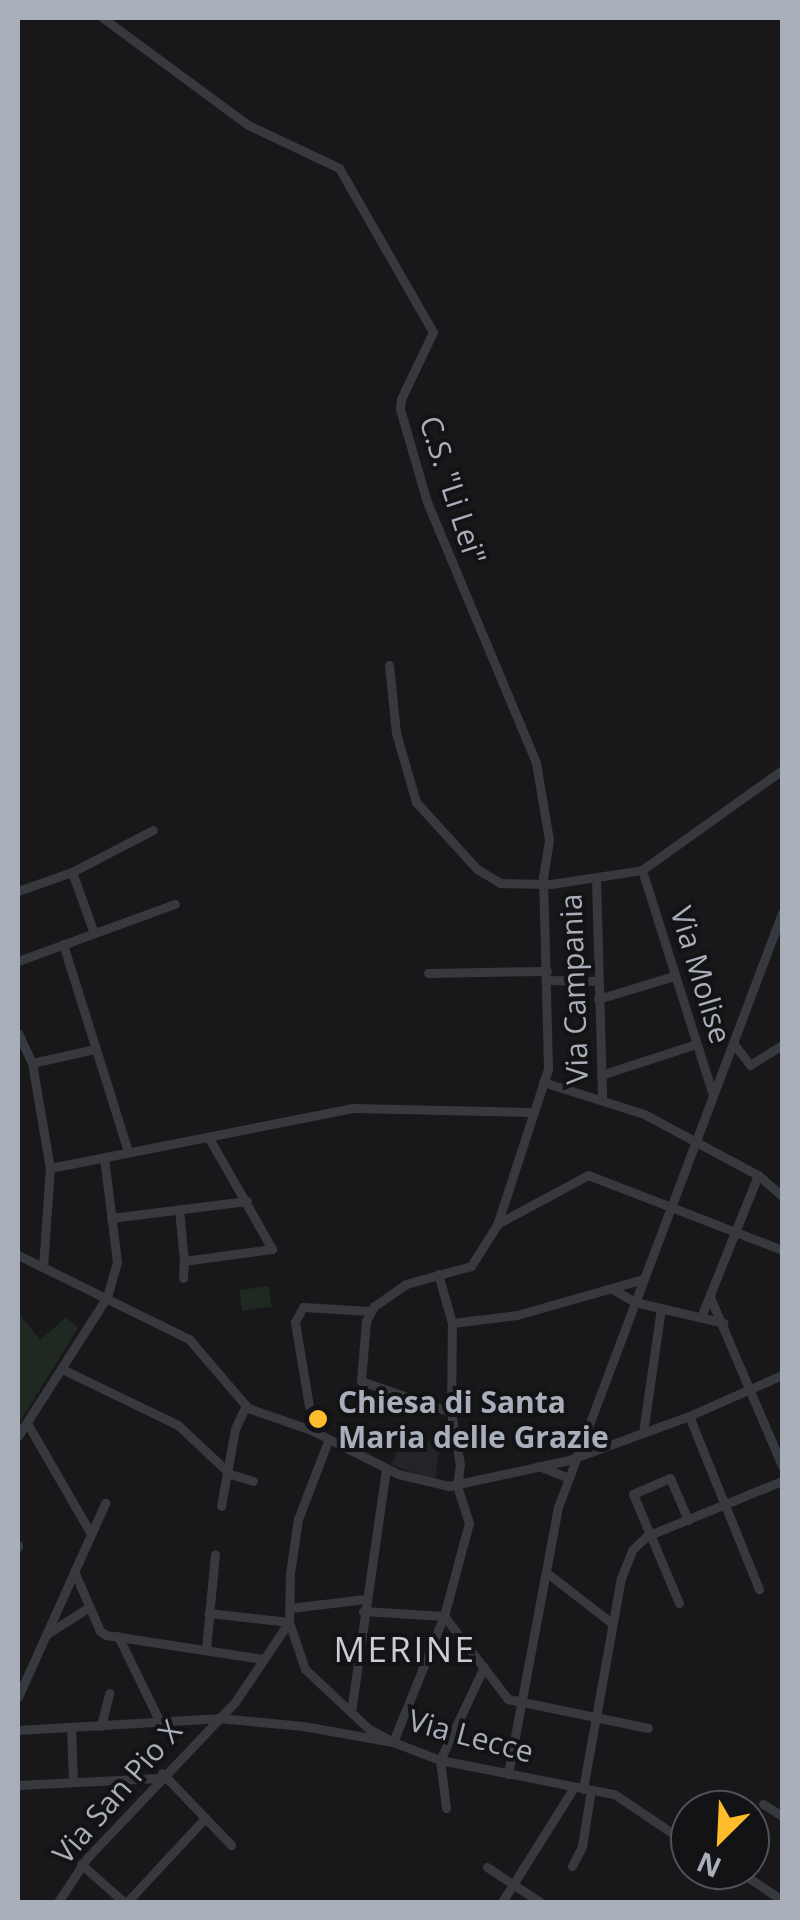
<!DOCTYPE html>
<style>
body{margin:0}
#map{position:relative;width:800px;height:1920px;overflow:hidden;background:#18181a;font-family:"Open Sans",sans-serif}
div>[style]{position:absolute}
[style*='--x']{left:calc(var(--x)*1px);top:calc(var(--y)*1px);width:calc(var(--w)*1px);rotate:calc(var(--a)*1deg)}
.built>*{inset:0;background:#242327}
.green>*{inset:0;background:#1f2821;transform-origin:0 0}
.minor>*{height:9px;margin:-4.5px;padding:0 4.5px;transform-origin:4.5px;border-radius:4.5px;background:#38393f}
.dots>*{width:28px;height:28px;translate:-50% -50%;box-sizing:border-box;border:5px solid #131315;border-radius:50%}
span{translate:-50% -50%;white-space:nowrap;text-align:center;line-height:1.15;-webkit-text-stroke:8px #131315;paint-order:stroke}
.street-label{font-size:30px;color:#a9aebb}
.poi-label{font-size:30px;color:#a9aebb;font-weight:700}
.left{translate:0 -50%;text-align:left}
.quarter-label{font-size:35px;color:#cacdd6;letter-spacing:2.5px}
.frame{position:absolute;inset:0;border:20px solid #a9aebb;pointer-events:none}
.north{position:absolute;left:670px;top:1790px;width:100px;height:100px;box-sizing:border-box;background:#131315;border:2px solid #4f5157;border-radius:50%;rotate:204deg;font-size:28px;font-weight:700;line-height:40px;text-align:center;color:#a9aebb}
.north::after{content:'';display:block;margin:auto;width:35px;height:45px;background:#ffbd2b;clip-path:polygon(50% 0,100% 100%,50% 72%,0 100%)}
</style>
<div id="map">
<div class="built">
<i style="clip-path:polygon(405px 1431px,440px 1446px,435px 1480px,391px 1465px)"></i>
</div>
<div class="green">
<i style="left:269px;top:1286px;width:21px;height:30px;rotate:82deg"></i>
<i style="clip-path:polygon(18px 1312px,40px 1340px,66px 1317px,78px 1328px,18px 1425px)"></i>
</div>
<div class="minor">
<i style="--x:103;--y:18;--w:180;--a:36.4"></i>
<i style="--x:248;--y:125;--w:101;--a:25.3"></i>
<i style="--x:339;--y:168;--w:189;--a:60.2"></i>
<i style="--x:433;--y:332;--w:74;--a:115.5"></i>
<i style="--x:401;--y:399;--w:10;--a:96"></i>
<i style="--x:400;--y:409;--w:97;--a:73.8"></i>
<i style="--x:427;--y:502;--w:283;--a:67.3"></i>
<i style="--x:536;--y:763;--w:78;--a:80.4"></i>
<i style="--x:549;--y:840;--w:36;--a:99"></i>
<i style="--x:543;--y:876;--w:193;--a:88.5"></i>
<i style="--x:548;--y:1069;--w:164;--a:108.1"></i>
<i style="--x:497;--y:1225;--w:49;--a:122.4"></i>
<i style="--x:471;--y:1266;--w:67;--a:164.5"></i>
<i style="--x:406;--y:1284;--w:39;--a:145"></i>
<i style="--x:374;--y:1306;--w:17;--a:118"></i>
<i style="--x:366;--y:1321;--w:60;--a:94.8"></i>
<i style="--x:361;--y:1381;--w:95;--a:19"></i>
<i style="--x:389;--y:665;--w:68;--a:84.1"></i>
<i style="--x:396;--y:733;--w:72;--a:73.8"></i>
<i style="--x:416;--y:802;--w:91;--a:47.7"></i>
<i style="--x:477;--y:869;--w:27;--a:31"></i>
<i style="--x:500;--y:883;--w:51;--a:1.1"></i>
<i style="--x:551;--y:884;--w:92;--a:-8.7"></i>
<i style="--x:642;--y:870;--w:172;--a:-35.5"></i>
<i style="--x:642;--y:870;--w:236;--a:72.5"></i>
<i style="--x:72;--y:872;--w:65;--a:70.2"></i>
<i style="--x:596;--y:878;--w:221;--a:88.4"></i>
<i style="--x:18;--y:891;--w:57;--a:-19.4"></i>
<i style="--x:72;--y:872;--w:91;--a:-27.4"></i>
<i style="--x:63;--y:944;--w:218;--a:72.6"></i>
<i style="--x:18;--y:961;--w:167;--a:-20"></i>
<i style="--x:428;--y:973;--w:119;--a:-1"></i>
<i style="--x:547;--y:980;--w:51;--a:1.1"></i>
<i style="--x:598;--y:999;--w:79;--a:-16.8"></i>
<i style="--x:18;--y:1033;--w:33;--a:65"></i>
<i style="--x:32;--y:1063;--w:107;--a:80.3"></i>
<i style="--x:733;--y:1043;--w:28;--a:52"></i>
<i style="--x:750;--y:1065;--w:38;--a:-32"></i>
<i style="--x:32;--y:1063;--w:65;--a:-12.5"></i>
<i style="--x:601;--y:1075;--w:100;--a:-18.1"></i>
<i style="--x:543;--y:1082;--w:106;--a:17.6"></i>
<i style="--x:644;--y:1114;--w:129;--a:28.2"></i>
<i style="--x:758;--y:1175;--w:32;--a:41"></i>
<i style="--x:179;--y:1209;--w:52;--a:84.5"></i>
<i style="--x:111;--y:1218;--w:137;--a:-7.1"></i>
<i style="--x:497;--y:1224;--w:103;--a:-28.3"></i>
<i style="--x:588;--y:1175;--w:208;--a:21.1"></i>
<i style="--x:18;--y:1255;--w:191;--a:26.2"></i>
<i style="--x:189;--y:1339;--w:91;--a:49.5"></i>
<i style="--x:248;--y:1408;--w:67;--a:19.2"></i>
<i style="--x:311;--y:1430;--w:97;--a:26.8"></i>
<i style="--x:398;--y:1474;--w:52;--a:13.2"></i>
<i style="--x:449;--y:1486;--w:123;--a:-12.2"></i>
<i style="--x:569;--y:1460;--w:128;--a:-20.1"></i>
<i style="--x:689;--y:1416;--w:102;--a:-23.8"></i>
<i style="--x:43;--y:1267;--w:99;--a:-86"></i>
<i style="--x:50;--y:1168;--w:309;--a:-11.2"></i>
<i style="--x:353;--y:1108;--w:178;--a:1.3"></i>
<i style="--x:183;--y:1278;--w:17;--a:-87"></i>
<i style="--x:184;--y:1261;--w:89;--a:-7.8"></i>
<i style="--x:272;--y:1249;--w:128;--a:-119.6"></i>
<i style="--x:614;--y:1290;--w:24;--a:30"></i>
<i style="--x:635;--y:1302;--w:91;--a:13.3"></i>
<i style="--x:710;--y:1297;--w:184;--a:66.9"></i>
<i style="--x:701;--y:1317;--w:153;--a:-68.1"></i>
<i style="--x:452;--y:1323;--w:65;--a:-7"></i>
<i style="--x:517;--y:1315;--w:131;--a:-15.9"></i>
<i style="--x:62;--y:1369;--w:129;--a:25.8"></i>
<i style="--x:178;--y:1425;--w:71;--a:43.3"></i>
<i style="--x:230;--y:1474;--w:24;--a:17"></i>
<i style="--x:309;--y:1406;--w:85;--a:-99.5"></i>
<i style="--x:295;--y:1322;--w:17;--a:-62"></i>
<i style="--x:303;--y:1307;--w:67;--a:3.4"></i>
<i style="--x:689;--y:1416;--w:187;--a:68"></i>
<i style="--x:27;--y:1423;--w:128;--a:60"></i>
<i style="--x:643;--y:1433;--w:126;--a:-81.8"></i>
<i style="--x:18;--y:1436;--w:165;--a:-57.4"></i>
<i style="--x:107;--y:1297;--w:36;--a:-74"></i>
<i style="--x:117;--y:1262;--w:105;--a:-97.1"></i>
<i style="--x:328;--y:1441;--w:84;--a:111"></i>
<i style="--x:298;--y:1519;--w:55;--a:98.4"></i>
<i style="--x:290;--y:1573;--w:49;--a:91.2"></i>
<i style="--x:289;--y:1622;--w:50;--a:71.2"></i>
<i style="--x:305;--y:1669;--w:88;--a:43.2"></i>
<i style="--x:369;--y:1729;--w:27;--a:28"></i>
<i style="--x:393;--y:1742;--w:50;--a:21"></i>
<i style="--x:440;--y:1760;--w:177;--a:11.1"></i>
<i style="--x:614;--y:1794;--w:92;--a:33.9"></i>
<i style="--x:539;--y:1466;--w:31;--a:22"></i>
<i style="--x:221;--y:1506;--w:78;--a:-79.7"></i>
<i style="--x:235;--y:1429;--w:26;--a:-65"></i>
<i style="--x:18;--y:1545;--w:2;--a:90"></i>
<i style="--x:74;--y:1571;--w:65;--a:66.6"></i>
<i style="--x:100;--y:1631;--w:7;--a:34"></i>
<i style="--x:106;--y:1635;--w:158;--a:8.7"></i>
<i style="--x:547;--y:1573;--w:83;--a:37.7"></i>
<i style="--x:679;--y:1603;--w:118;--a:-112.9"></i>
<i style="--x:633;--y:1494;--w:40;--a:-23.4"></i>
<i style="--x:670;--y:1478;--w:46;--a:66.8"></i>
<i style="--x:290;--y:1608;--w:76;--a:-6.8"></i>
<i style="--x:363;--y:1611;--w:81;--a:3.5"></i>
<i style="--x:444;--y:1616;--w:105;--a:52.4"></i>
<i style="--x:508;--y:1699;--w:143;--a:11.7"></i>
<i style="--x:47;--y:1634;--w:50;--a:-32.7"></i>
<i style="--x:118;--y:1636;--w:96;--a:64"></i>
<i style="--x:206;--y:1649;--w:95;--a:-84.6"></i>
<i style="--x:18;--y:1697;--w:213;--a:-65.8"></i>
<i style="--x:351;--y:1712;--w:246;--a:-81.8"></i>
<i style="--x:101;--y:1726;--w:34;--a:-76"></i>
<i style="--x:71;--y:1727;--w:55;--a:87.9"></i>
<i style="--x:18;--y:1730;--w:200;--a:-3.4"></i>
<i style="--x:218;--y:1718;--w:85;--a:5.4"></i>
<i style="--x:303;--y:1726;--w:91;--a:10.1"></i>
<i style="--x:393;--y:1742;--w:136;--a:-68"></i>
<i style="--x:444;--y:1616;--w:96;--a:-75"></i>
<i style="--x:469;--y:1523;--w:39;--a:-108"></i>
<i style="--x:457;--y:1486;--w:21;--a:-82"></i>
<i style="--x:460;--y:1465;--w:54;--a:-99.6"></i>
<i style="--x:451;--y:1412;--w:89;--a:-89.4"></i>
<i style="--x:452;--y:1323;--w:51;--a:-105.9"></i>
<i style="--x:162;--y:1773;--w:100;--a:46.2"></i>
<i style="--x:508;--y:1774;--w:272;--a:-79.4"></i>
<i style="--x:558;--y:1507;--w:635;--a:-69.34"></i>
<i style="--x:18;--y:1785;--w:140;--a:-2.9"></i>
<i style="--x:583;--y:1789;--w:214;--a:-79.8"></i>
<i style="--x:621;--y:1578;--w:31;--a:-68"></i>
<i style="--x:633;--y:1549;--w:19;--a:-43"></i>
<i style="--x:647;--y:1536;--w:146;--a:-22.2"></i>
<i style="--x:763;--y:1804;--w:22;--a:32"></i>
<i style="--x:446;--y:1808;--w:48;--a:-97.1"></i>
<i style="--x:440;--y:1760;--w:103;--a:-64.7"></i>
<i style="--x:81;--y:1864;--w:57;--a:41.5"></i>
<i style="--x:572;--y:1866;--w:22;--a:-63"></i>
<i style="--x:582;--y:1846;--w:57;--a:-80.9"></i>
<i style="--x:487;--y:1867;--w:64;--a:33.4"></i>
<i style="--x:737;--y:1870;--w:54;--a:33.7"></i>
<i style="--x:58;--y:1902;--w:53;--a:-56.6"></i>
<i style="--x:87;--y:1858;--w:215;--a:-46.5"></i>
<i style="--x:235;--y:1702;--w:97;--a:-56"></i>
<i style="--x:289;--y:1622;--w:81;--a:-173.6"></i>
<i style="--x:127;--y:1902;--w:115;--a:-47.1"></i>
<i style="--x:502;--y:1902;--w:136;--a:-57.9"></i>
</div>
<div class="dots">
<i style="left:318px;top:1419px;background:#ffbd2b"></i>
</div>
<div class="street-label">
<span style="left:453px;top:490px;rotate:72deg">C.S. "Li Lei"</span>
<span style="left:701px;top:975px;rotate:73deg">Via Molise</span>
<span style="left:574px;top:989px;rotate:-92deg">Via Campania</span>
<span style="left:471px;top:1736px;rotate:15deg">Via Lecce</span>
<span style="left:117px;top:1792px;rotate:-49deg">Via San Pio X</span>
</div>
<div class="poi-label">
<span class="left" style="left:338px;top:1419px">Chiesa di Santa<br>Maria delle Grazie</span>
</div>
<div class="quarter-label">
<span style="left:405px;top:1649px">MERINE</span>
</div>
<div class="frame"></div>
<div class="north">N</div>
</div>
